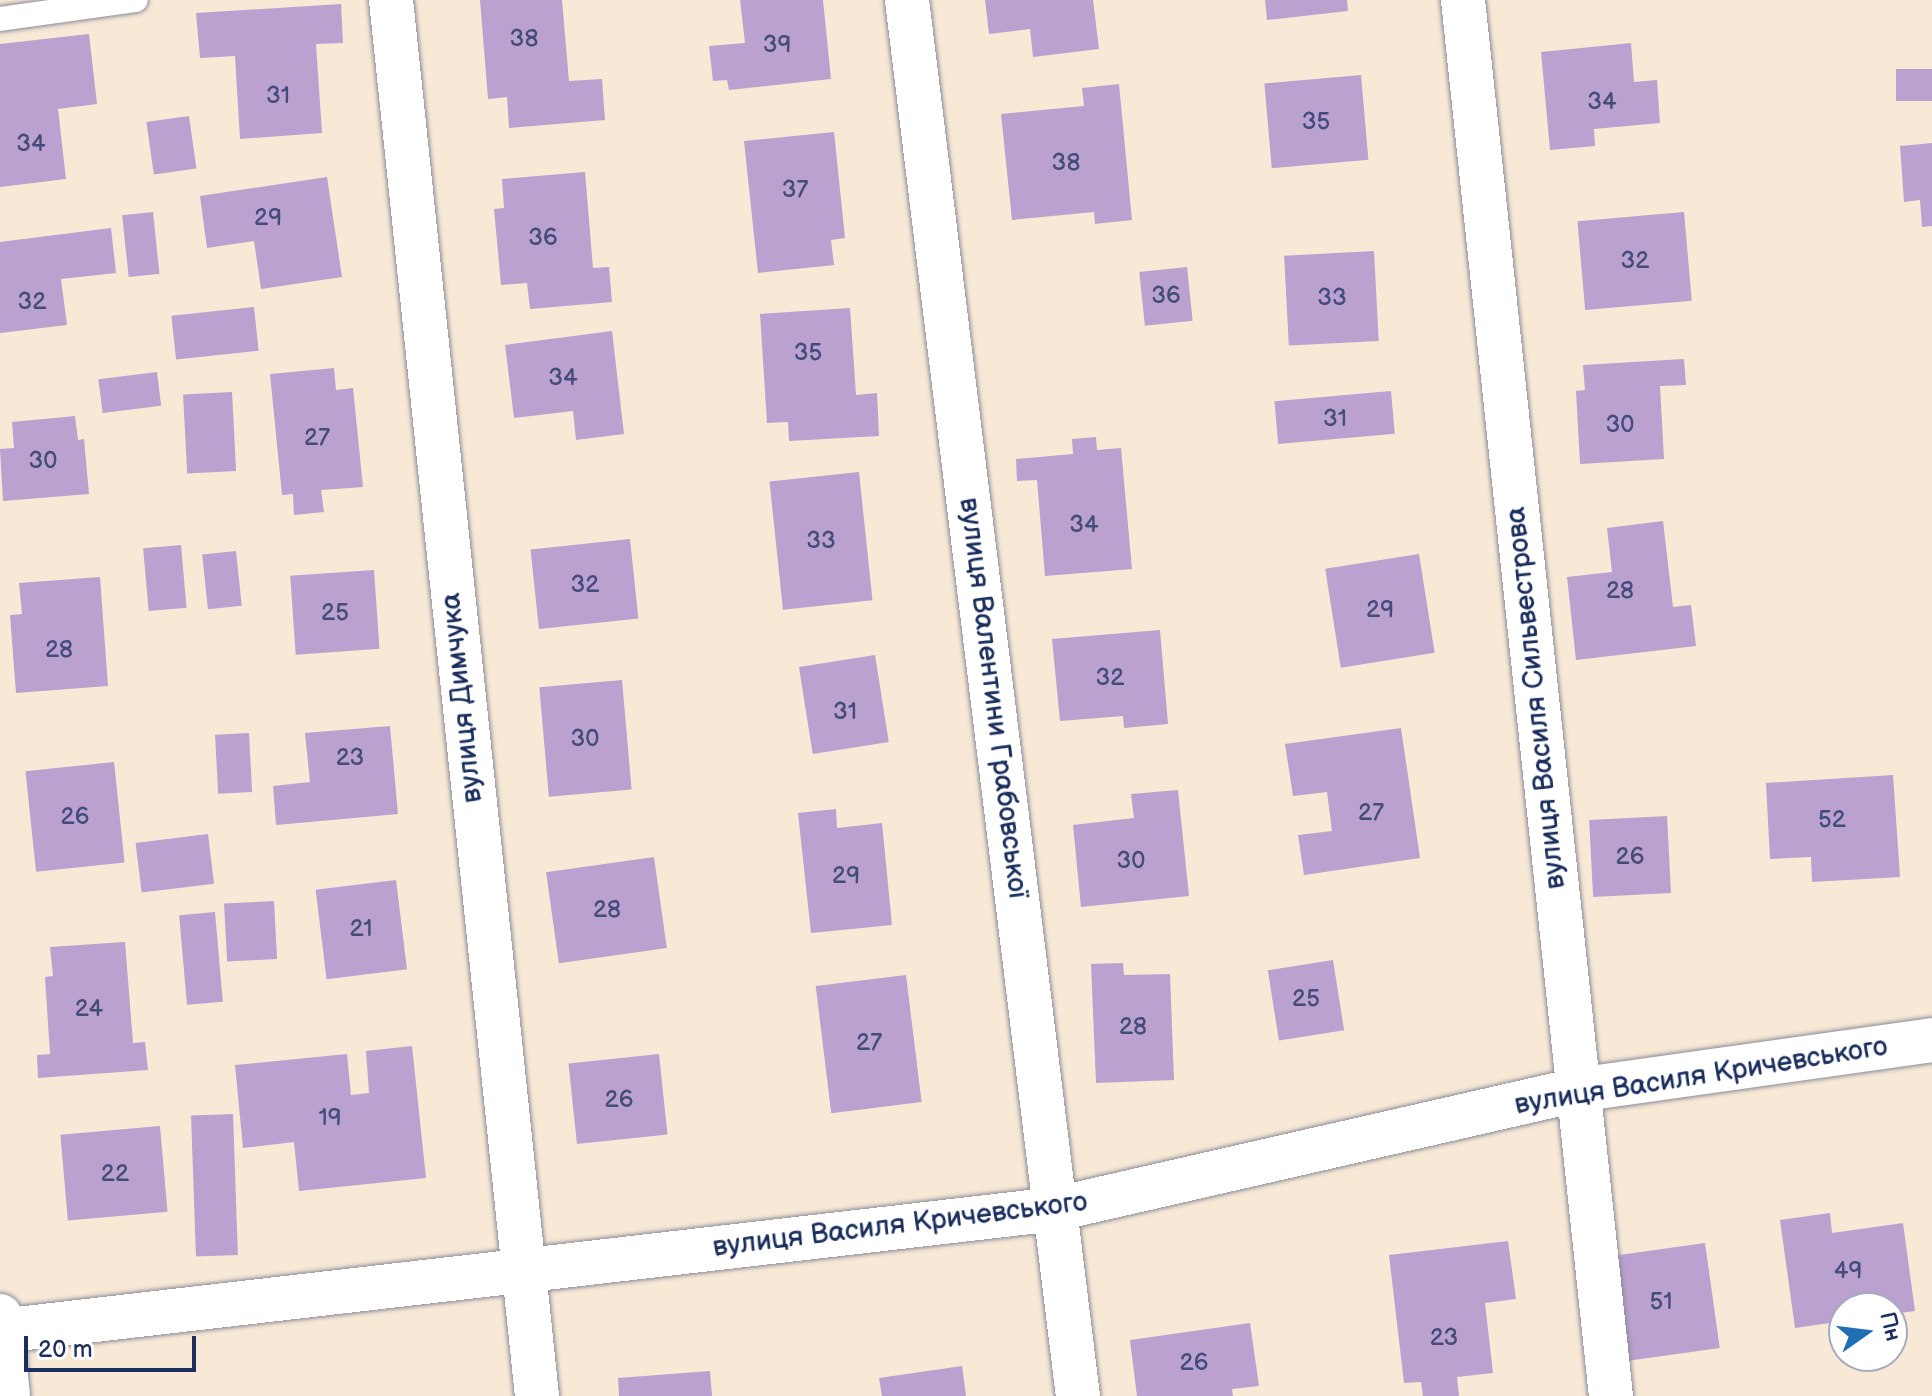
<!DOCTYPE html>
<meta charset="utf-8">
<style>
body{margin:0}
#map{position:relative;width:1932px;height:1396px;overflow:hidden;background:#f8e8d6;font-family:"Balsamiq Sans",sans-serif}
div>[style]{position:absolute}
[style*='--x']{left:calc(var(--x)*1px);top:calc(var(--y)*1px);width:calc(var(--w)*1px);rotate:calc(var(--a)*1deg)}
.building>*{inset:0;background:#baa1cf;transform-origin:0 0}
.roads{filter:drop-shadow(0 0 2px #8a8c9a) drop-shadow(0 0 2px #8a8c9a)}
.service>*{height:24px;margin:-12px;padding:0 12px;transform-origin:12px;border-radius:12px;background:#fff}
.minor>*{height:44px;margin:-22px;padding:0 22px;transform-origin:22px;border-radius:22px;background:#fff}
span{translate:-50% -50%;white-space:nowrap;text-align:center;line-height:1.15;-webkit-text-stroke:6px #fff;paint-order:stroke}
.number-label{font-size:24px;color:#434c7a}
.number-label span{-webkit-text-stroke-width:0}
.street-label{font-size:28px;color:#1b2f5e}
.north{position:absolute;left:1828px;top:1292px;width:80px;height:80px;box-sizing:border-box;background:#fff;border:2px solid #a4acbf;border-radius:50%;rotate:76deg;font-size:22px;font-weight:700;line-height:32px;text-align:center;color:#1b2f5e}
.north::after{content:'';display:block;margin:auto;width:28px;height:36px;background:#1f6fb2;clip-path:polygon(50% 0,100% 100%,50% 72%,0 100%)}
.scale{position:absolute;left:24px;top:1336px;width:172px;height:36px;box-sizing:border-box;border:4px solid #1b2f5e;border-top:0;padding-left:10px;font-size:24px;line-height:28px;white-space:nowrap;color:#1b2f5e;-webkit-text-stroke:6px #fff;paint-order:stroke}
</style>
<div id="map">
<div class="building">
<i style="clip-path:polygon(480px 0,562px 0,569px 81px,602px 79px,605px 120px,509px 128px,507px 97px,488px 99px)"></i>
<i style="clip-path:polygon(740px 0,823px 0,831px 79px,729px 90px,727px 80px,713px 81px,709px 46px,745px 43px)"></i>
<i style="clip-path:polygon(985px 0,1093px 0,1099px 49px,1033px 57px,1030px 29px,989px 34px)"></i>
<i style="clip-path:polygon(1265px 0,1347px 0,1348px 11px,1267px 20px)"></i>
<i style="clip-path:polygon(341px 4px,343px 43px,316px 44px,322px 133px,240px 139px,235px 56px,200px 58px,196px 13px)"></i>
<i style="clip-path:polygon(89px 34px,97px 104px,58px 109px,66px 179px,0 187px,0 44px)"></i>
<i style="clip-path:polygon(1631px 43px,1634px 82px,1657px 80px,1660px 123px,1594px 129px,1595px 146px,1550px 150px,1541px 52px)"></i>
<i style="left:1932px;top:69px;width:32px;height:36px;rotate:90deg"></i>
<i style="left:1361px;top:75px;width:85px;height:97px;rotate:85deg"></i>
<i style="clip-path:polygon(1119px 84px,1132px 220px,1095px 224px,1094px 212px,1012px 220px,1001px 114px,1084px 106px,1082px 88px)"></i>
<i style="left:189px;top:116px;width:53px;height:43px;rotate:82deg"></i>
<i style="clip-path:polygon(834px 132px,845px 238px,831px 240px,834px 265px,758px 273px,744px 141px)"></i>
<i style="clip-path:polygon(1932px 143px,1932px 226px,1922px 227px,1920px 200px,1904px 202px,1900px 146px)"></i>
<i style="clip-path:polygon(585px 172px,593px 268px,609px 267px,612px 302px,530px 309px,527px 283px,501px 285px,494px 209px,504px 208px,502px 179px)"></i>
<i style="clip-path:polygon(327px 177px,342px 277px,261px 289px,254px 241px,207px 248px,200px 196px)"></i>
<i style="left:153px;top:212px;width:62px;height:31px;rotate:84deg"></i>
<i style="left:1684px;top:212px;width:89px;height:107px;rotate:85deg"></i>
<i style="clip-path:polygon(111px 228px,116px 273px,61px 279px,67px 325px,0 333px,0 242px)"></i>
<i style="left:1374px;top:251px;width:90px;height:90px;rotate:87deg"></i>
<i style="left:1187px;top:267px;width:54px;height:48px;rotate:84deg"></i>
<i style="left:254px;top:307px;width:44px;height:83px;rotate:84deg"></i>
<i style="clip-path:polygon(850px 308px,856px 395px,877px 393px,879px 436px,789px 441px,788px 422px,767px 423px,760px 314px)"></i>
<i style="clip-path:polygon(612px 331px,624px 434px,576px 440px,573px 411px,514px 418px,505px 345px)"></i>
<i style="clip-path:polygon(1684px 359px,1686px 385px,1660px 386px,1664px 459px,1580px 464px,1576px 391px,1585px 390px,1583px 365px)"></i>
<i style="clip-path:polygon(334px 368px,336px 390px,353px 388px,363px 487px,321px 490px,324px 512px,294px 515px,293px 494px,282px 495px,270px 374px)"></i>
<i style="left:157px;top:372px;width:34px;height:59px;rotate:83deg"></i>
<i style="left:1391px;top:391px;width:43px;height:117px;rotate:85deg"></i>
<i style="left:232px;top:392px;width:79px;height:49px;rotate:87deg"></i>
<i style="clip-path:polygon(75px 416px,78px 440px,84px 439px,89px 494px,3px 501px,0 449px,14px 448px,12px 422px)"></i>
<i style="clip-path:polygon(1096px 437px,1097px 450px,1121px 448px,1132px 569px,1045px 576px,1037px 480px,1017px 481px,1016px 459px,1073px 454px,1072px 439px)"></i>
<i style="left:859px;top:472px;width:129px;height:90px;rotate:84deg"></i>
<i style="clip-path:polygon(1663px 521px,1673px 607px,1691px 605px,1696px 646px,1576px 660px,1567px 577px,1612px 572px,1607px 528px)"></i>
<i style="left:630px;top:539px;width:80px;height:100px;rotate:84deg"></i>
<i style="left:181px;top:545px;width:63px;height:38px;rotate:85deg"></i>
<i style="left:236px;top:551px;width:55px;height:34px;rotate:84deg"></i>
<i style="left:1419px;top:554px;width:100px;height:95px;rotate:81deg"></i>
<i style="left:374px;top:570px;width:79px;height:84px;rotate:86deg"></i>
<i style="clip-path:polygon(100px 577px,108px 686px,16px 693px,10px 615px,22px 614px,19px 583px)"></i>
<i style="clip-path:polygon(1160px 630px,1168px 724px,1124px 728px,1123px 716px,1060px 721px,1052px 639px)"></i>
<i style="left:875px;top:655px;width:88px;height:77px;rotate:81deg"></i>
<i style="left:622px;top:680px;width:110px;height:83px;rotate:85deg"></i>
<i style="clip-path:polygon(390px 726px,398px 814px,276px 825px,273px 786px,310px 782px,305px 733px)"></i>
<i style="clip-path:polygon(1401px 728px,1420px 858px,1304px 875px,1298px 835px,1332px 831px,1327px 792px,1293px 796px,1285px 744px)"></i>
<i style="left:249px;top:733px;width:59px;height:34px;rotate:87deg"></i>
<i style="left:114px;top:762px;width:101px;height:89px;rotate:84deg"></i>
<i style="clip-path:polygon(1893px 775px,1900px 877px,1812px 882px,1811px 857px,1770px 859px,1766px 783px)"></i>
<i style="clip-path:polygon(1178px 790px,1189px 896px,1081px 907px,1073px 825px,1134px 818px,1131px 794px)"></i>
<i style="clip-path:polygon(836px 809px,837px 828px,882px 823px,892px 925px,811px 933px,798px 813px)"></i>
<i style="left:1667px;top:816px;width:77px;height:78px;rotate:87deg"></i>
<i style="left:208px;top:834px;width:50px;height:73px;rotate:83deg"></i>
<i style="left:654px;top:857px;width:92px;height:109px;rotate:82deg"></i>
<i style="left:396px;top:880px;width:90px;height:81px;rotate:83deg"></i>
<i style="left:274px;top:901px;width:58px;height:50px;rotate:87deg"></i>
<i style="left:215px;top:912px;width:90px;height:36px;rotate:85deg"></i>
<i style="clip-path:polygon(125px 942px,133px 1043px,145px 1042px,148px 1070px,38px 1078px,37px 1055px,50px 1054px,45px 977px,53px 976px,50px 947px)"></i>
<i style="left:1333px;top:960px;width:71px;height:66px;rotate:81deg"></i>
<i style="clip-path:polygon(1123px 963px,1124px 975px,1170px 974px,1174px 1080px,1096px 1083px,1091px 964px)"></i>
<i style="left:906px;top:975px;width:128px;height:91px;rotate:83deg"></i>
<i style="clip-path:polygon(412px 1046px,426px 1178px,299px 1191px,294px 1142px,243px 1148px,235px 1065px,347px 1054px,351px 1095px,369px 1093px,366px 1051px)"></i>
<i style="left:659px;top:1054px;width:81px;height:91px;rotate:84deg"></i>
<i style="left:233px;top:1114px;width:141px;height:42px;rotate:88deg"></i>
<i style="left:160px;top:1126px;width:86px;height:100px;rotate:85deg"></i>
<i style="clip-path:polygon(1830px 1213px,1832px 1233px,1903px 1223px,1915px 1311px,1892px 1314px,1892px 1308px,1844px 1308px,1844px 1321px,1795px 1328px,1780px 1220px)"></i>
<i style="clip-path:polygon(1508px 1241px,1516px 1299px,1485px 1303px,1493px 1373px,1457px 1377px,1459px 1396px,1423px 1396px,1421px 1382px,1404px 1383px,1389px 1255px)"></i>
<i style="left:1705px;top:1243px;width:106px;height:103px;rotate:82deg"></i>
<i style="clip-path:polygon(1250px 1323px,1259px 1386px,1232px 1389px,1233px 1396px,1137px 1396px,1130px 1340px)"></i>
<i style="clip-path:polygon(962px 1366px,966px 1396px,882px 1396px,879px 1378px)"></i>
<i style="clip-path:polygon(710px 1371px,712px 1396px,619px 1396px,618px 1378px)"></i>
</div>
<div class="roads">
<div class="service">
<i style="--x:0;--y:19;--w:137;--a:-8"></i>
</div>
<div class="minor">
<i style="--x:391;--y:0;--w:1404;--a:84.03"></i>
<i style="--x:907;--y:0;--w:1406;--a:83.02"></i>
<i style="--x:1463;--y:0;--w:1404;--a:83.95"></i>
<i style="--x:0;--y:1316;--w:80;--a:84.3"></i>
<i style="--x:0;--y:1331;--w:1063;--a:-6.59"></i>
<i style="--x:1056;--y:1209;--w:534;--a:-12.87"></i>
<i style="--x:1577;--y:1090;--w:359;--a:-8"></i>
</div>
</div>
<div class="number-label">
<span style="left:524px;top:39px">38</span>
<span style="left:777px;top:45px">39</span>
<span style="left:278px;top:96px">31</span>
<span style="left:1602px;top:102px">34</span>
<span style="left:1316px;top:122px">35</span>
<span style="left:31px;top:144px">34</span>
<span style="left:1066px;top:163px">38</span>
<span style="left:795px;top:190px">37</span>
<span style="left:268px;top:218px">29</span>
<span style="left:543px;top:238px">36</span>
<span style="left:1635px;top:261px">32</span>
<span style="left:1166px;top:296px">36</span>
<span style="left:1332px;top:298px">33</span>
<span style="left:32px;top:302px">32</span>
<span style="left:808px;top:353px">35</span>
<span style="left:563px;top:378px">34</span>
<span style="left:1335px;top:419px">31</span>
<span style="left:1620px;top:425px">30</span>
<span style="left:317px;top:438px">27</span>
<span style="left:43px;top:461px">30</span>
<span style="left:1084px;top:525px">34</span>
<span style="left:821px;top:541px">33</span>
<span style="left:585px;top:585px">32</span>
<span style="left:1620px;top:591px">28</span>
<span style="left:1380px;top:610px">29</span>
<span style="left:335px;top:613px">25</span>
<span style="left:59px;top:650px">28</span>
<span style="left:1110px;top:678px">32</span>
<span style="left:845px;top:712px">31</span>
<span style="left:585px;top:739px">30</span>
<span style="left:350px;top:758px">23</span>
<span style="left:1371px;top:813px">27</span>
<span style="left:75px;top:817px">26</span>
<span style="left:1832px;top:820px">52</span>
<span style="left:1630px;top:857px">26</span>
<span style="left:1131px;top:861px">30</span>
<span style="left:846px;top:876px">29</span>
<span style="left:607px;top:910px">28</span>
<span style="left:361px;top:929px">21</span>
<span style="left:1306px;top:999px">25</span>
<span style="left:89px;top:1009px">24</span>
<span style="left:1133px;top:1027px">28</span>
<span style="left:869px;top:1043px">27</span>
<span style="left:619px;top:1100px">26</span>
<span style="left:330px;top:1118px">19</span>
<span style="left:115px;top:1174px">22</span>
<span style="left:1848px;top:1271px">49</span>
<span style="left:1661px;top:1302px">51</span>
<span style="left:1444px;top:1338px">23</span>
<span style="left:1194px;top:1363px">26</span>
</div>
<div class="street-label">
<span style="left:462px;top:698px;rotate:-96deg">вулиця Димчука</span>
<span style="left:993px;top:698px;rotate:83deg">вулиця Валентини Грабовської</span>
<span style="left:1536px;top:698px;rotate:-96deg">вулиця Василя Сильвестрова</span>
<span style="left:1701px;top:1076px;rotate:-9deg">вулиця Василя Кричевського</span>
<span style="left:900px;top:1225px;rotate:-7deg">вулиця Василя Кричевського</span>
</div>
<div class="north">Пн</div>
<div class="scale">20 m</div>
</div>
